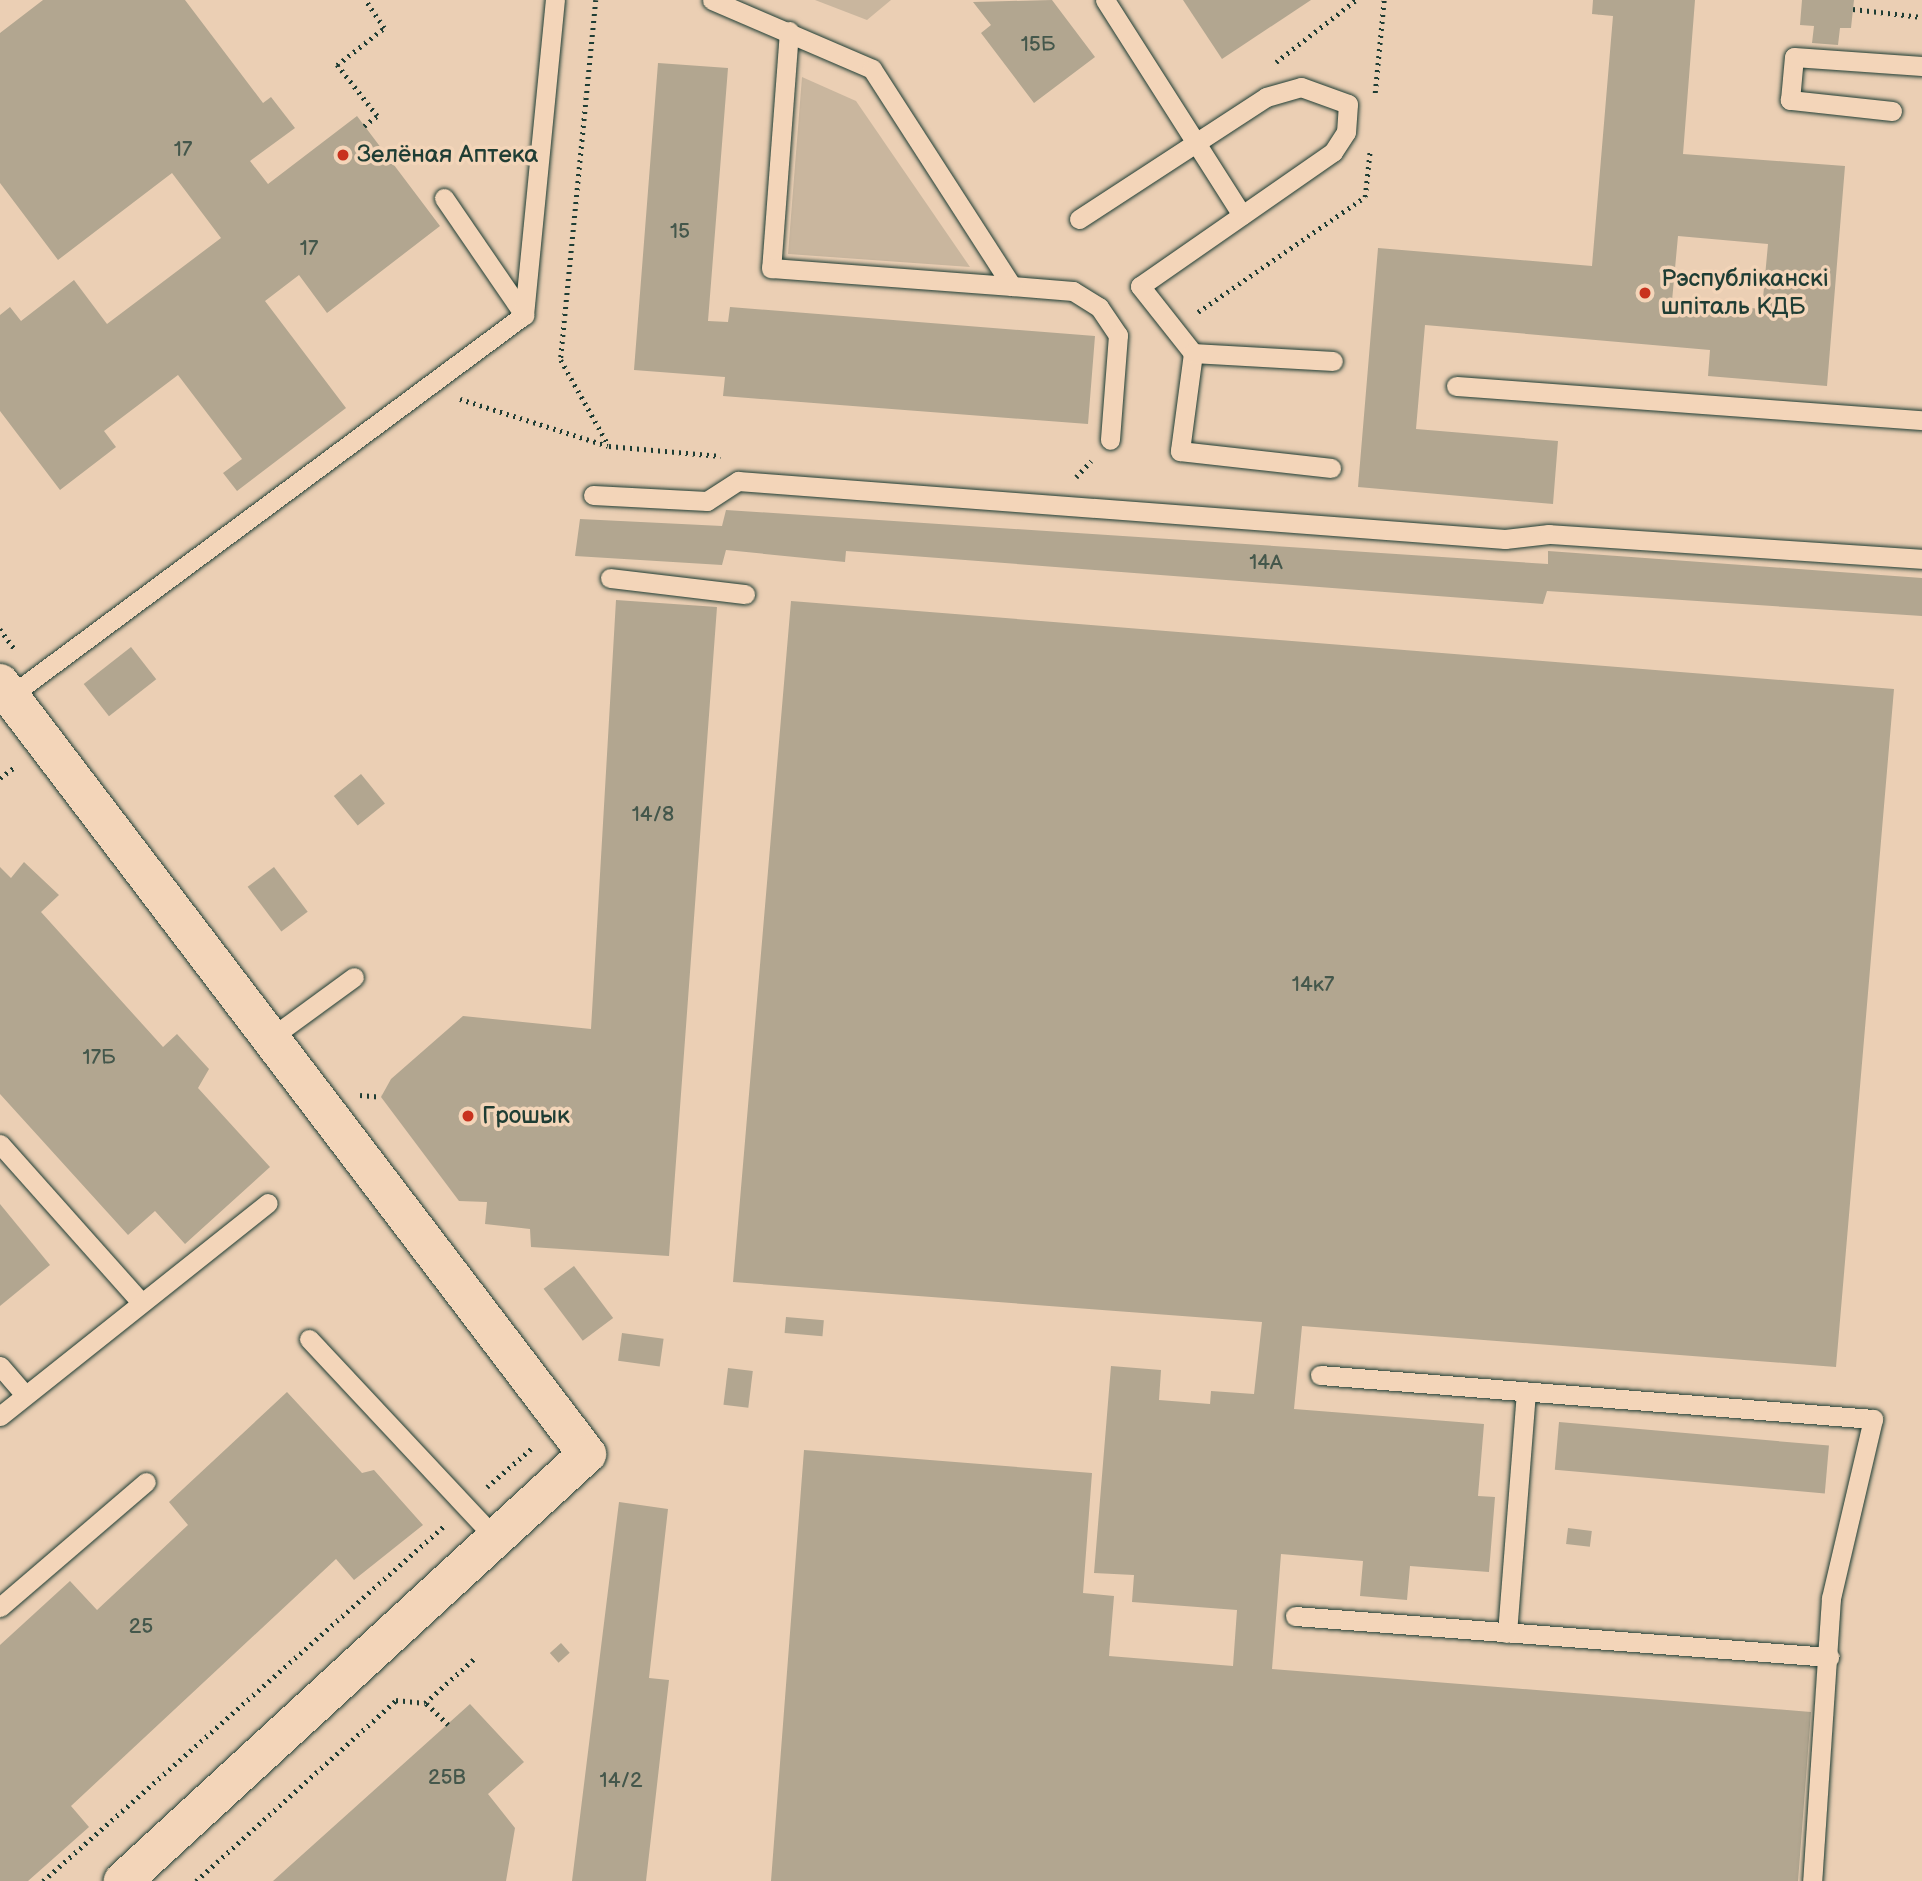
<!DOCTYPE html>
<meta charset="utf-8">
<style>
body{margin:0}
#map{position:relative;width:1922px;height:1881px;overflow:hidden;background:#ebcfb4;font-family:"Balsamiq Sans",sans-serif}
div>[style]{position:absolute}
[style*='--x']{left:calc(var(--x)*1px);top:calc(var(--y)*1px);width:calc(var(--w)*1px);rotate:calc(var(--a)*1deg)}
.green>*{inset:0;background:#c9b69e}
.building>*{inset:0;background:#b2a690;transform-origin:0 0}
.path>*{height:4.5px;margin-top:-2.25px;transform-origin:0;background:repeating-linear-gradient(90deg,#1f3d34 0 2px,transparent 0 7px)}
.roads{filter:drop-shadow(0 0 2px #1f3d34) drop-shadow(0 0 2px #1f3d34)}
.lane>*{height:19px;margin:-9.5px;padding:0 9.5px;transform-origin:9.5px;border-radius:9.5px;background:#f3d5b9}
.street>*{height:38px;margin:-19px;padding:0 19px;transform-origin:19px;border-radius:19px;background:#f3d5b9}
.dots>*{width:19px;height:19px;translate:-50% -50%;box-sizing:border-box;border:4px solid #f3d5b9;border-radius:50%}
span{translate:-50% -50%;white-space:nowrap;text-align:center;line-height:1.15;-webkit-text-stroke:7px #f3d5b9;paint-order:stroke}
.number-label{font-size:21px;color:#44574b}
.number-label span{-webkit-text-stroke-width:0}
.poi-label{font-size:24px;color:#1f3d34}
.left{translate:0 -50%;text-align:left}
</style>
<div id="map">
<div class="green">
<i style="clip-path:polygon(815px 0,891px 0,867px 20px)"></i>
<i style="clip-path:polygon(802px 77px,856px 101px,970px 267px,788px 254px)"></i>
</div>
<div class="building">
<i style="clip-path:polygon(43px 0,185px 0,263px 103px,271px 97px,295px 128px,250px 161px,268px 184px,357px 116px,440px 226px,327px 313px,299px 275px,265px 301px,346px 408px,237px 491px,223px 473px,242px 459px,178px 375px,104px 431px,116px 447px,60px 490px,0 411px,0 315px,10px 307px,21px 321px,74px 280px,107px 324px,221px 238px,172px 173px,58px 260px,0 183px,0 33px)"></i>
<i style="clip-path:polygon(1052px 0,1095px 57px,1034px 103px,981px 33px,991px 25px,973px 2px)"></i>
<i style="clip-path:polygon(1183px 0,1311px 0,1222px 59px)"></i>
<i style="clip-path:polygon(evenodd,1593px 0,1695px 0,1683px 154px,1845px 166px,1827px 386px,1708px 376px,1710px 350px,1425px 325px,1416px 429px,1558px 441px,1553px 504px,1358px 487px,1378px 248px,1592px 266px,1613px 16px,1592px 14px,1593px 0,1678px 236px,1768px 244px,1762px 309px,1672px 301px,1678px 236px)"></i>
<i style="clip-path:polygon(1802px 0,1854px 0,1851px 28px,1840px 28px,1838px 45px,1812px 43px,1814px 26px,1800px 25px)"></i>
<i style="clip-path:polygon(658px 63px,728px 68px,708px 321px,728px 322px,730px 307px,1095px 336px,1088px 424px,723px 396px,725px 377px,634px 370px)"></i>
<i style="clip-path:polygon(726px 510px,1548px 564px,1548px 551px,1922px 578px,1922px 616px,1547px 591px,1543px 604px,846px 551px,845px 562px,726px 550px,722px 565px,575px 556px,580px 519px,722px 526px)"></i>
<i style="clip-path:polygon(616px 600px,717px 607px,669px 1256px,531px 1247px,530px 1229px,485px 1224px,487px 1202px,459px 1201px,381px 1097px,391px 1079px,463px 1016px,591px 1029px)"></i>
<i style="clip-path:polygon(791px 601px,1894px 689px,1836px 1367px,1302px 1326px,1294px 1409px,1484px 1424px,1478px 1496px,1495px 1497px,1489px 1572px,1410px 1566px,1407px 1600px,1360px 1596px,1363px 1561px,1281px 1554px,1272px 1669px,1811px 1712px,1798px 1881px,771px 1881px,804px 1450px,1092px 1473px,1083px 1593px,1114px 1596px,1109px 1656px,1233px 1666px,1237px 1610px,1132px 1602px,1134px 1575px,1094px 1573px,1111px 1366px,1161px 1370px,1159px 1400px,1210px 1404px,1211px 1391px,1254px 1394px,1262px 1322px,733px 1282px)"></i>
<i style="left:131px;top:647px;width:41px;height:60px;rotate:52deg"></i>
<i style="left:361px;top:774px;width:38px;height:35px;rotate:51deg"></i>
<i style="clip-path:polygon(24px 862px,59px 895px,41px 912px,163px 1047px,177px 1034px,209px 1069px,198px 1088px,270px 1167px,185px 1244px,155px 1211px,128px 1235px,0 1094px,0 867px,11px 878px)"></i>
<i style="left:274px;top:867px;width:56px;height:33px;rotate:53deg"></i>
<i style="clip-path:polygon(0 1204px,50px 1265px,0 1306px)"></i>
<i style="left:574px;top:1266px;width:65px;height:38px;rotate:53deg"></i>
<i style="left:786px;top:1317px;width:38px;height:16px;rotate:5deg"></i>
<i style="left:622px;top:1333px;width:42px;height:28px;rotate:8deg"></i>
<i style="left:728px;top:1368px;width:25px;height:37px;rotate:7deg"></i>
<i style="clip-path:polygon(287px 1392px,362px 1473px,374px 1470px,423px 1525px,354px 1580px,336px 1559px,71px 1806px,89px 1827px,28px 1881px,0 1881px,0 1645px,70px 1581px,97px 1610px,188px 1525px,169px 1502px)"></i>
<i style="left:1559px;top:1422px;width:271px;height:48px;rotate:5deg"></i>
<i style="clip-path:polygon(619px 1502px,668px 1509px,649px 1678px,669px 1680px,646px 1881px,572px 1881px)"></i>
<i style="left:1568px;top:1528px;width:24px;height:16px;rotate:7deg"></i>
<i style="left:561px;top:1643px;width:13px;height:15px;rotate:48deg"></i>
<i style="clip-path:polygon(470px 1704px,524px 1762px,488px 1794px,515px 1828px,506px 1881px,273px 1881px)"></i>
</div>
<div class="path">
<i style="--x:596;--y:0;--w:362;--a:95.6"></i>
<i style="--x:561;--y:360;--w:98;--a:60.8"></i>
<i style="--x:609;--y:446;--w:112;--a:5.1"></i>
<i style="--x:1853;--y:9;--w:69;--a:6.6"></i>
<i style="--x:1276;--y:62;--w:101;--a:-37.8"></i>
<i style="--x:1375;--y:93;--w:93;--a:-84.5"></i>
<i style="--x:364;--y:126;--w:16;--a:-38"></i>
<i style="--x:377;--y:116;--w:65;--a:-128.1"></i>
<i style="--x:337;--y:65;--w:60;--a:-38.2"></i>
<i style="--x:384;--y:28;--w:34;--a:-124"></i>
<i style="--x:1198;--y:312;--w:203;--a:-34.6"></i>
<i style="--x:1365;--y:197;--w:47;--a:-83.9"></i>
<i style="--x:460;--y:399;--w:155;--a:17.6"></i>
<i style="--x:1076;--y:477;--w:22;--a:-47"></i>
<i style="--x:0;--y:629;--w:24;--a:54"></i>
<i style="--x:0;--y:778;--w:20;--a:-37"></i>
<i style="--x:360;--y:1095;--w:21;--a:5"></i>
<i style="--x:487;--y:1487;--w:61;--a:-41"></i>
<i style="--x:448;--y:1725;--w:32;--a:-136"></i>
<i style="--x:425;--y:1703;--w:67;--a:-42"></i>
<i style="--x:43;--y:1881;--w:536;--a:-41.52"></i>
<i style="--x:196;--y:1881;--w:270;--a:-42.1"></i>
<i style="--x:396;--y:1700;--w:29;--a:6"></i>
</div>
<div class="roads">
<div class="lane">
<i style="--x:712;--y:0;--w:174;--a:23.3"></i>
<i style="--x:872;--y:69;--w:258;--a:57.2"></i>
<i style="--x:1012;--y:286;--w:61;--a:4.7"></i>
<i style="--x:1073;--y:291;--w:31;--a:32"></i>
<i style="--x:1099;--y:307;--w:34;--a:56"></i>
<i style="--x:1118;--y:335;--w:105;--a:94.4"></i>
<i style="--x:1105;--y:0;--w:255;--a:57.5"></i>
<i style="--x:789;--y:31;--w:238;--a:94.3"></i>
<i style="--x:771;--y:268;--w:242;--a:4.3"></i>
<i style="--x:1892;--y:111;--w:103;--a:-173.8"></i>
<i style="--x:1790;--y:100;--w:43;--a:-84.7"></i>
<i style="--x:1794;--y:57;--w:128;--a:4"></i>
<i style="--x:444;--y:198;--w:142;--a:55.6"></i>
<i style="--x:1079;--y:219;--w:223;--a:-33.1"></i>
<i style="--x:1266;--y:97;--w:36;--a:-16"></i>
<i style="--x:1301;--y:87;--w:50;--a:19.9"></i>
<i style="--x:1348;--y:104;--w:28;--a:94"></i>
<i style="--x:1346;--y:132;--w:24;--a:123"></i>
<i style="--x:1333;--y:152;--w:235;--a:145.2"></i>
<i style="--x:1140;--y:286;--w:85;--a:51.7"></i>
<i style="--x:1193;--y:353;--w:99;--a:97.6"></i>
<i style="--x:1180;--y:451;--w:152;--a:6.4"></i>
<i style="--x:1193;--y:353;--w:140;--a:3.3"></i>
<i style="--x:1456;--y:386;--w:467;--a:4.2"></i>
<i style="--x:593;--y:495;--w:114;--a:3"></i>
<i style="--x:707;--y:501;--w:37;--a:-33"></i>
<i style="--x:738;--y:481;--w:769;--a:4.32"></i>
<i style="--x:1505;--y:539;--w:44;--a:-6.5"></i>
<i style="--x:1549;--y:534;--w:374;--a:3.8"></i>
<i style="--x:610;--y:578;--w:136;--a:6.8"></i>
<i style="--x:10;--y:696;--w:640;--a:-36.55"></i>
<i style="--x:524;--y:315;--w:317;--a:-84.4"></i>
<i style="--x:269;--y:1039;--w:105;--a:-36.1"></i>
<i style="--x:0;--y:1144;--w:212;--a:48.3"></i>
<i style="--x:309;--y:1339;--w:275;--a:46.9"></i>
<i style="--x:0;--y:1366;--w:37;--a:49"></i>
<i style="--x:1320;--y:1375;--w:555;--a:4.55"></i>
<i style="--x:1873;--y:1419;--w:184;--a:103.2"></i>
<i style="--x:1831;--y:1598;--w:284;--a:93.8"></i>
<i style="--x:0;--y:1416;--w:342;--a:-38.5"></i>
<i style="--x:0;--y:1607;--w:192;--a:-40.6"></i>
<i style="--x:1295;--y:1616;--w:536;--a:4.39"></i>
<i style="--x:1507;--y:1633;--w:242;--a:-85.5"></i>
</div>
<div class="street">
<i style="--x:0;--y:683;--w:969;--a:52.72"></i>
<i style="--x:587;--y:1454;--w:631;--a:137.38"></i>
</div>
</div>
<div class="dots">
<i style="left:343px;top:155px;background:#c8321e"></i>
<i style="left:1645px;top:293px;background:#c8321e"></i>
<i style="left:468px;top:1116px;background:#c8321e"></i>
</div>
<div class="number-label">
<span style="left:1038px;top:45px">15Б</span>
<span style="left:183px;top:150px">17</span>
<span style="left:680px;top:232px">15</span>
<span style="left:309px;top:249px">17</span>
<span style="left:1266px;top:563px">14А</span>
<span style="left:653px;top:815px">14/8</span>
<span style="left:1313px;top:985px">14к7</span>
<span style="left:99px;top:1058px">17Б</span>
<span style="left:141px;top:1627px">25</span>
<span style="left:447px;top:1778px">25В</span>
<span style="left:621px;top:1781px">14/2</span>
</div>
<div class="poi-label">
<span class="left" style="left:357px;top:155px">Зелёная Аптека</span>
<span class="left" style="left:1661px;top:293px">Рэспубліканскі<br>шпіталь КДБ</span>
<span class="left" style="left:482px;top:1116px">Грошык</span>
</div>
</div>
